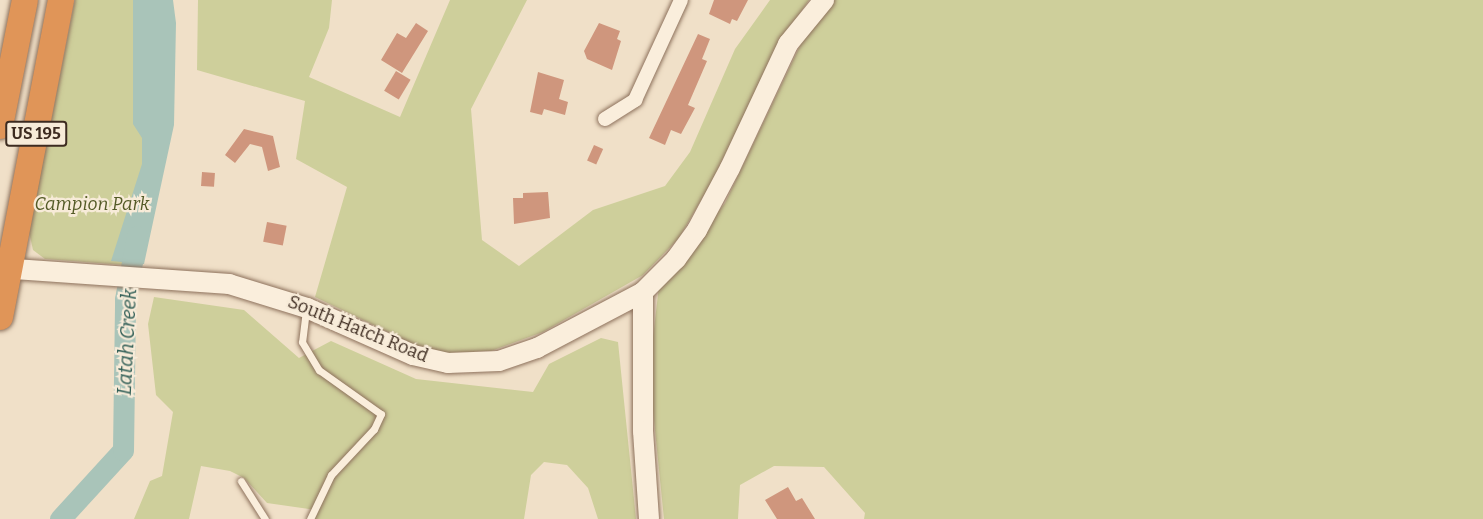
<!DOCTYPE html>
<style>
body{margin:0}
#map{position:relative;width:1483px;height:519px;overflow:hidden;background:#f0e0c8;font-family:Bitter,serif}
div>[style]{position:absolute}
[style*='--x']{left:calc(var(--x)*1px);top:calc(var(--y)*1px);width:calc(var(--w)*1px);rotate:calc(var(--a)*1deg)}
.green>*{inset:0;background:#cecf9b}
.water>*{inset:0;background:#a9c4b9}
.river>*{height:21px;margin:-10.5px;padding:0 10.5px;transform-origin:10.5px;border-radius:10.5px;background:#a9c4b9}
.building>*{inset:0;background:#cf967d;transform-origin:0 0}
.roads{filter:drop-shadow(0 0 2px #8d715c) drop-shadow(0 0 2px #8d715c)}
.lane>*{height:7px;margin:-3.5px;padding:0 3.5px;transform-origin:3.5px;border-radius:3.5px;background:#faeedc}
.street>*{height:14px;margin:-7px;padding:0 7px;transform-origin:7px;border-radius:7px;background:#faeedc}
.secondary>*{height:20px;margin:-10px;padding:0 10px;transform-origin:10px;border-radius:10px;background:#faeedc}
.highway>*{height:26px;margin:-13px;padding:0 13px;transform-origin:13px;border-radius:13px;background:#e09558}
span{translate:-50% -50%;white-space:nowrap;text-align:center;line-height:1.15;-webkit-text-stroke:4.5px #f7ebd8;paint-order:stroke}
.shield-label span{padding:2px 4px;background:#f7ebd8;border:2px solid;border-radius:4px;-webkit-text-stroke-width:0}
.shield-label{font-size:16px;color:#3d2b20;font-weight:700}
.park-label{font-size:18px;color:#535a26;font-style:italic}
.street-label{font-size:18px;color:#3d2b20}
.water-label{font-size:20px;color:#2f5d55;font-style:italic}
</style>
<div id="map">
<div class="green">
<i style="clip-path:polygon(75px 0,154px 0,156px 163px,137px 266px,45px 259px,33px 250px,29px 232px)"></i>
<i style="clip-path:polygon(198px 0,332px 0,329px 28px,309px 77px,400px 117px,450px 0,527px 0,471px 109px,482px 240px,519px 266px,593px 210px,665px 186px,690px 152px,735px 49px,770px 0,809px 0,780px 42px,711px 183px,679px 238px,643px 275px,543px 332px,491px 351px,446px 353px,413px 344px,315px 297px,347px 187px,296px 159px,305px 101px,197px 70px)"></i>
<i style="clip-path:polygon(835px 0,1483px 0,1483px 519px,864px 519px,865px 513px,824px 467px,774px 466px,740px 485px,738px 519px,664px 519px,649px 371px,659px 286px,725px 203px,807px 31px)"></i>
<i style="clip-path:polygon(154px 297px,244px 310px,299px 358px,331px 341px,416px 379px,533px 392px,549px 364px,601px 338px,618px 342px,636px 519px,598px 519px,588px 488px,567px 465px,544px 462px,531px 475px,524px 519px,312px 519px,316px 510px,267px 503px,244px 478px,230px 471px,201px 466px,189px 519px,134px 519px,150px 481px,162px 476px,173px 412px,156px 395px,148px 324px)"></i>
</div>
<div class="water">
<i style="clip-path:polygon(133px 0,173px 0,176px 23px,174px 125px,144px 264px,111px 261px,142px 164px,142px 138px,133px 124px)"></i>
</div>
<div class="river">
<i style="--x:60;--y:519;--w:93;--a:-47.6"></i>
<i style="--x:123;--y:450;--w:151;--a:-89.2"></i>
<i style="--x:125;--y:299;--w:64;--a:-79.2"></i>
</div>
<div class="building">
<i style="clip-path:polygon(714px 0,748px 0,737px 21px,732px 19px,730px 24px,709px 14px)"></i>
<i style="clip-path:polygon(416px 23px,428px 31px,402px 73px,381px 60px,397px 33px,406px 38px)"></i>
<i style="clip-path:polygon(599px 23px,620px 31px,617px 39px,621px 41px,612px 70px,587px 59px,584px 51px)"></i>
<i style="clip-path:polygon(698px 34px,710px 39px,702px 59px,707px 61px,688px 105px,695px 108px,681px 134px,671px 130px,665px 145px,649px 138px)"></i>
<i style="left:396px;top:71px;width:17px;height:23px;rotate:31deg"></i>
<i style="clip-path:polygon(538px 72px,564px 80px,559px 99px,568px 102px,565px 115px,544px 109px,542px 115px,530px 112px)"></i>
<i style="clip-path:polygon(244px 129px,273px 136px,280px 167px,268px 171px,262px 147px,250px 144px,235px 163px,225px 155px)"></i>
<i style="left:594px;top:145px;width:10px;height:17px;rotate:24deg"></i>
<i style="left:202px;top:172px;width:13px;height:14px;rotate:4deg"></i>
<i style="clip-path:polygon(548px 192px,550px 218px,514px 224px,513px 198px,523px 198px,523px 193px)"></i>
<i style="left:267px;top:222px;width:20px;height:20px;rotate:11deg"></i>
<i style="clip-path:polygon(788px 487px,796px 501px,802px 498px,815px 519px,777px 519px,765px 500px)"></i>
</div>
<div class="roads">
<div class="lane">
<i style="--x:306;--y:310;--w:32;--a:97"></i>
<i style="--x:302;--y:342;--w:33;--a:59"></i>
<i style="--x:319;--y:370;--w:76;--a:35.4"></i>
<i style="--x:381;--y:414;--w:17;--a:115"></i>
<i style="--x:374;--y:429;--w:63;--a:133.1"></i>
<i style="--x:331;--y:475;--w:49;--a:115.5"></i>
<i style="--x:241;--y:481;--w:45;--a:57.7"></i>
</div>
<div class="street">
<i style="--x:605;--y:119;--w:36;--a:-32"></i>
<i style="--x:635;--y:100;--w:110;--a:-65.3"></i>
</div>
<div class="secondary">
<i style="--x:0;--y:268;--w:230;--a:4"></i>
<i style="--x:229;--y:284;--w:82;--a:17.1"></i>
<i style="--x:307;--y:308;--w:116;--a:23.9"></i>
<i style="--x:413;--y:355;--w:36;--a:13"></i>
<i style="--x:448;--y:363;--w:51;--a:-2.2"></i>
<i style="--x:499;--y:361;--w:40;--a:-18.9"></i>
<i style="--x:537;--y:348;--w:120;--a:-27.8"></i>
<i style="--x:643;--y:292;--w:47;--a:-45"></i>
<i style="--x:676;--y:259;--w:36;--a:-54"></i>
<i style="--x:697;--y:230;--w:70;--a:-62"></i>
<i style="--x:730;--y:168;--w:137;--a:-64.9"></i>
<i style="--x:788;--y:44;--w:57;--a:-50.7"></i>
<i style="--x:643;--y:292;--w:139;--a:90"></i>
<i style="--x:643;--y:431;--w:88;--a:86.1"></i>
</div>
<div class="highway">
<i style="--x:0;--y:126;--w:128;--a:-78.8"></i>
<i style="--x:0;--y:317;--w:323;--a:-79.1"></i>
</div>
</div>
<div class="shield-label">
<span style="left:36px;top:134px">US 195</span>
</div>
<div class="park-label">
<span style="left:92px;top:204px">Campion Park</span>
</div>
<div class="street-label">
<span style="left:358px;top:329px;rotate:22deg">South Hatch Road</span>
</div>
<div class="water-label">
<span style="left:127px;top:342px;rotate:-87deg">Latah Creek</span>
</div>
</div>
